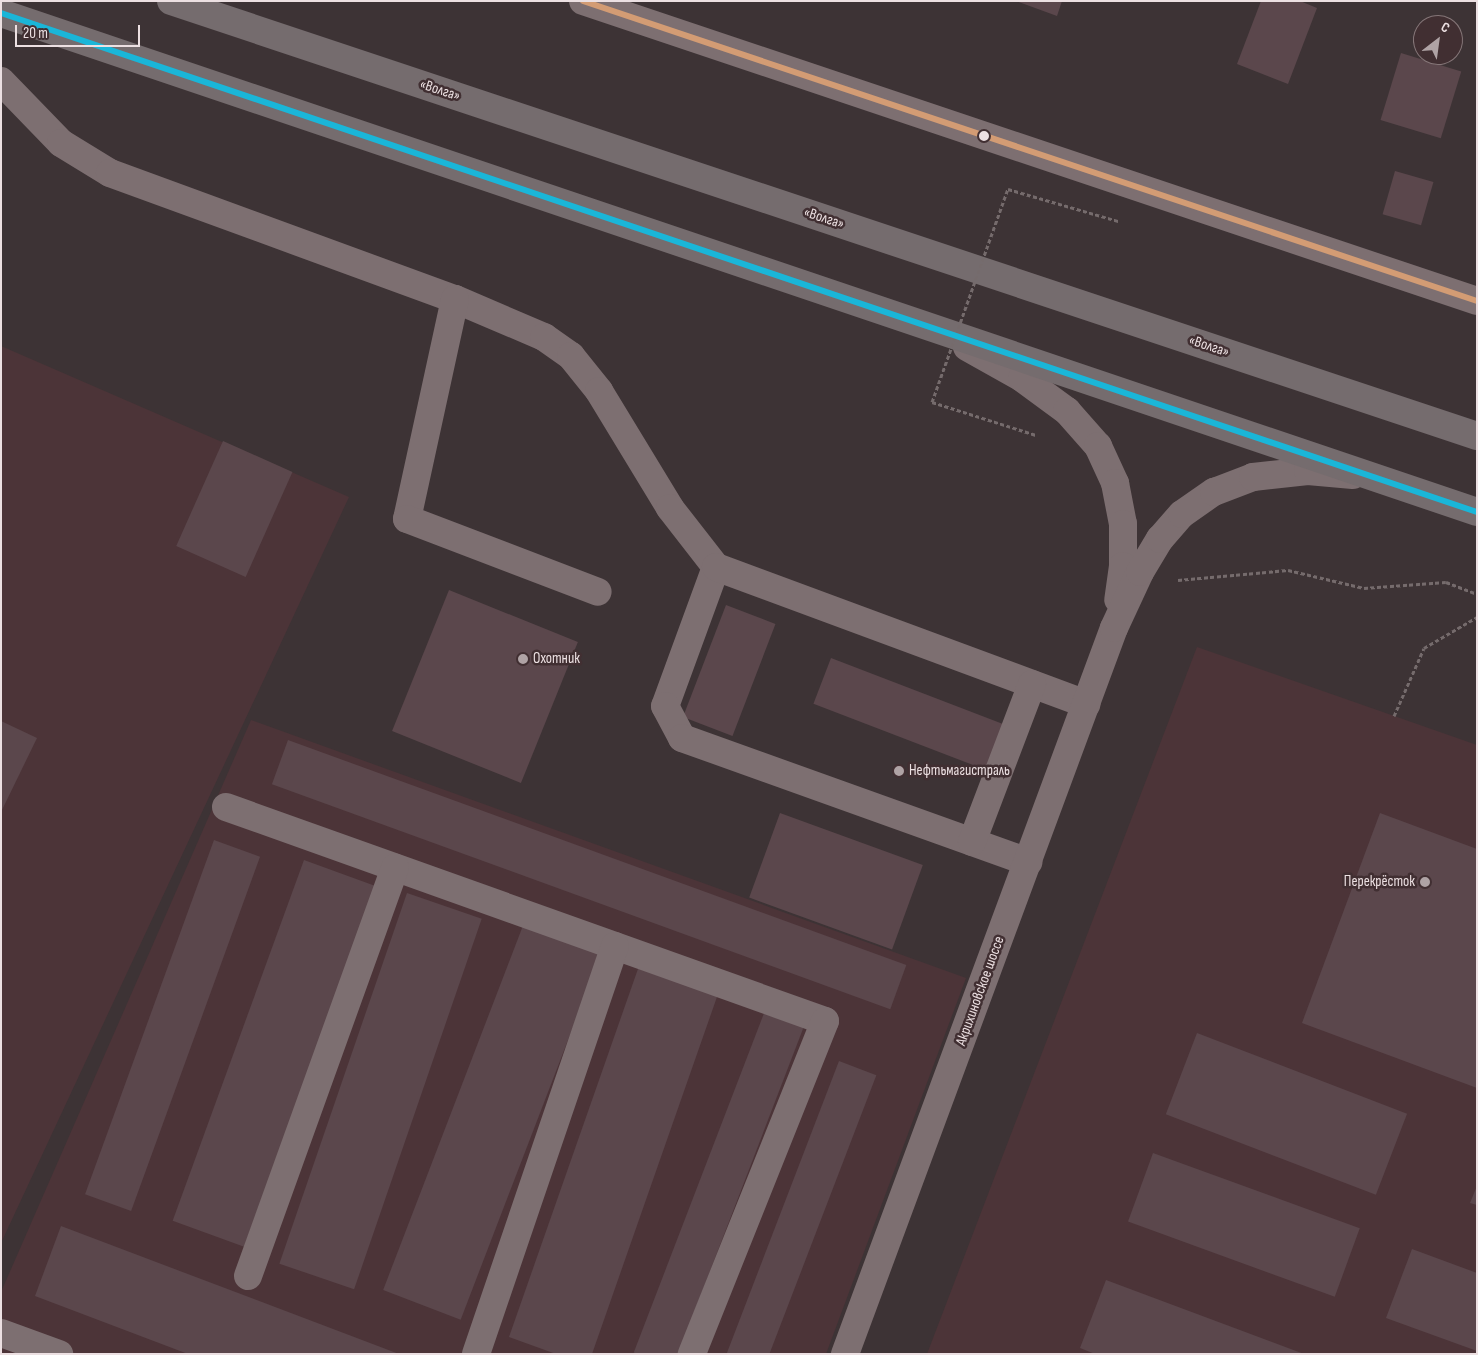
<!DOCTYPE html>
<meta charset="utf-8">
<style>
body{margin:0}
#map{position:relative;width:1478px;height:1355px;overflow:hidden;background:#3d3335;font-family:"Sofia Sans Condensed",sans-serif}
div>[style]{position:absolute}
[style*='--x']{left:calc(var(--x)*1px);top:calc(var(--y)*1px);width:calc(var(--w)*1px);rotate:calc(var(--a)*1deg)}
.built>*{inset:0;background:#4c3438}
.building>*{inset:0;background:#5b474c;transform-origin:0 0}
.path>*{height:3px;margin-top:-1.5px;transform-origin:0;background:repeating-linear-gradient(90deg,#756b6c 0 4px,transparent 0 6.5px)}
.minor>*{height:28px;margin:-14px;padding:0 14px;transform-origin:14px;border-radius:14px;background:#7d6f71}
.major>*{height:28px;margin:-14px;padding:0 14px;transform-origin:14px;border-radius:14px;background:#7d6f71}
.highway>*{height:28px;margin:-14px;padding:0 14px;transform-origin:14px;border-radius:14px;background:#756c6e}
.path-bridge>*{height:3px;margin-top:-1.5px;transform-origin:0;background:repeating-linear-gradient(90deg,#756b6c 0 4px,transparent 0 6.5px)}
.bus-1>*{height:6px;margin:-3px;padding:0 3px;transform-origin:3px;border-radius:3px;background:#d39c74}
.bus-2>*{height:6px;margin:-3px;padding:0 3px;transform-origin:3px;border-radius:3px;background:#1ab6d8}
.dots>*{width:14px;height:14px;translate:-50% -50%;box-sizing:border-box;border:2px solid #412f32;border-radius:50%}
span{translate:-50% -50%;white-space:nowrap;text-align:center;line-height:1.15;-webkit-text-stroke:5px #412f32;paint-order:stroke}
.street-label{font-size:15px;color:#ece0e2}
.poi-label{font-size:15px;color:#ece0e2}
.left{translate:0 -50%;text-align:left}
.right{translate:-100% -50%;text-align:right}
.frame{position:absolute;inset:0;border:2px solid #ece0e2;pointer-events:none}
.north{position:absolute;left:1413px;top:15px;width:50px;height:50px;box-sizing:border-box;background:#412f32;border:1px solid #857678;border-radius:50%;rotate:30deg;font-size:14px;font-weight:700;line-height:20px;text-align:center;color:#ece0e2}
.north::after{content:'';display:block;margin:auto;width:18px;height:22px;background:#afa3a5;clip-path:polygon(50% 0,100% 100%,50% 72%,0 100%)}
.scale{position:absolute;left:15px;top:25px;width:125px;height:22px;box-sizing:border-box;border:2px solid #ece0e2;border-top:0;padding-left:6px;font-size:15px;line-height:18px;white-space:nowrap;color:#ece0e2;-webkit-text-stroke:4px #412f32;paint-order:stroke}
</style>
<div id="map">
<div class="built">
<i style="clip-path:polygon(1px 346px,349px 497px,1px 1243px)"></i>
<i style="clip-path:polygon(1197px 647px,1477px 745px,1477px 1354px,927px 1354px)"></i>
<i style="clip-path:polygon(251px 720px,966px 978px,826px 1354px,1px 1354px,1px 1292px)"></i>
</div>
<div class="building">
<i style="clip-path:polygon(1016px 1px,1062px 1px,1057px 16px)"></i>
<i style="clip-path:polygon(1261px 1px,1300px 1px,1317px 8px,1288px 84px,1237px 64px)"></i>
<i style="left:1401px;top:53px;width:63px;height:70px;rotate:17deg"></i>
<i style="left:1395px;top:171px;width:40px;height:45px;rotate:16deg"></i>
<i style="left:223px;top:441px;width:76px;height:115px;rotate:24deg"></i>
<i style="left:449px;top:590px;width:139px;height:152px;rotate:22deg"></i>
<i style="left:726px;top:605px;width:53px;height:120px;rotate:21deg"></i>
<i style="left:831px;top:658px;width:187px;height:49px;rotate:21deg"></i>
<i style="clip-path:polygon(1px 721px,37px 738px,1px 812px)"></i>
<i style="left:288px;top:740px;width:658px;height:47px;rotate:20deg"></i>
<i style="left:780px;top:813px;width:152px;height:90px;rotate:20deg"></i>
<i style="clip-path:polygon(1380px 813px,1477px 849px,1477px 1088px,1302px 1023px)"></i>
<i style="left:214px;top:840px;width:49px;height:377px;rotate:20deg"></i>
<i style="left:304px;top:860px;width:76px;height:384px;rotate:20deg"></i>
<i style="left:407px;top:893px;width:79px;height:392px;rotate:19deg"></i>
<i style="left:524px;top:923px;width:83px;height:393px;rotate:21deg"></i>
<i style="clip-path:polygon(639px 966px,718px 994px,592px 1354px,556px 1354px,509px 1337px)"></i>
<i style="left:766px;top:1008px;width:42px;height:369px;rotate:21deg"></i>
<i style="left:1197px;top:1033px;width:225px;height:87px;rotate:21deg"></i>
<i style="left:839px;top:1061px;width:40px;height:313px;rotate:21deg"></i>
<i style="left:1153px;top:1153px;width:220px;height:73px;rotate:20deg"></i>
<i style="clip-path:polygon(1477px 1186px,1477px 1205px,1470px 1203px)"></i>
<i style="clip-path:polygon(61px 1226px,399px 1354px,188px 1354px,35px 1296px)"></i>
<i style="clip-path:polygon(1412px 1249px,1477px 1273px,1477px 1351px,1386px 1318px)"></i>
<i style="clip-path:polygon(1106px 1280px,1304px 1354px,1095px 1354px,1080px 1348px)"></i>
</div>
<div class="path">
<i style="--x:1008;--y:189;--w:115;--a:16.2"></i>
<i style="--x:932;--y:402;--w:109;--a:17.6"></i>
<i style="--x:1178;--y:580;--w:110;--a:-5.2"></i>
<i style="--x:1288;--y:570;--w:78;--a:13.3"></i>
<i style="--x:1364;--y:588;--w:82;--a:-4.2"></i>
<i style="--x:1446;--y:582;--w:33;--a:21"></i>
<i style="--x:1394;--y:716;--w:74;--a:-66.2"></i>
<i style="--x:1424;--y:648;--w:61;--a:-30.3"></i>
</div>
<div class="minor">
<i style="--x:583;--y:1;--w:943;--a:18.55"></i>
<i style="--x:1;--y:81;--w:86;--a:45.9"></i>
<i style="--x:61;--y:143;--w:57;--a:31.5"></i>
<i style="--x:110;--y:173;--w:367;--a:20.1"></i>
<i style="--x:455;--y:299;--w:97;--a:23.1"></i>
<i style="--x:544;--y:337;--w:33;--a:35"></i>
<i style="--x:571;--y:356;--w:45;--a:51.3"></i>
<i style="--x:599;--y:391;--w:137;--a:58.7"></i>
<i style="--x:670;--y:508;--w:75;--a:52.1"></i>
<i style="--x:716;--y:567;--w:148;--a:110.1"></i>
<i style="--x:665;--y:706;--w:36;--a:62"></i>
<i style="--x:682;--y:738;--w:368;--a:19.7"></i>
<i style="--x:455;--y:299;--w:225;--a:102.3"></i>
<i style="--x:407;--y:519;--w:204;--a:20.9"></i>
<i style="--x:716;--y:567;--w:395;--a:20.3"></i>
<i style="--x:226;--y:807;--w:636;--a:19.66"></i>
<i style="--x:825;--y:1021;--w:359;--a:111.8"></i>
<i style="--x:972;--y:842;--w:169;--a:-69.2"></i>
<i style="--x:248;--y:1276;--w:434;--a:-70.2"></i>
<i style="--x:1;--y:1333;--w:62;--a:19.9"></i>
<i style="--x:476;--y:1354;--w:431;--a:-71.2"></i>
</div>
<div class="major">
<i style="--x:967;--y:347;--w:63;--a:29.4"></i>
<i style="--x:1022;--y:378;--w:56;--a:36.3"></i>
<i style="--x:1067;--y:411;--w:47;--a:48.5"></i>
<i style="--x:1098;--y:446;--w:41;--a:65.3"></i>
<i style="--x:1115;--y:483;--w:42;--a:79"></i>
<i style="--x:1123;--y:524;--w:42;--a:90"></i>
<i style="--x:1123;--y:566;--w:34;--a:98"></i>
<i style="--x:845;--y:1354;--w:774;--a:-69.67"></i>
<i style="--x:1114;--y:628;--w:62;--a:-65.1"></i>
<i style="--x:1140;--y:572;--w:39;--a:-59"></i>
<i style="--x:1160;--y:539;--w:33;--a:-49"></i>
<i style="--x:1182;--y:514;--w:39;--a:-35"></i>
<i style="--x:1214;--y:492;--w:42;--a:-21"></i>
<i style="--x:1253;--y:477;--w:55;--a:-6.2"></i>
<i style="--x:1308;--y:471;--w:45;--a:5.1"></i>
</div>
<div class="highway">
<i style="--x:171;--y:1;--w:1377;--a:18.42"></i>
<i style="--x:1;--y:13;--w:1558;--a:18.68"></i>
</div>
<div class="path-bridge">
<i style="--x:932;--y:402;--w:226;--a:-70.4"></i>
</div>
<div class="bus-1">
<i style="--x:583;--y:1;--w:943;--a:18.55"></i>
</div>
<div class="bus-2">
<i style="--x:1;--y:13;--w:1558;--a:18.68"></i>
</div>
<div class="dots">
<i style="left:984px;top:136px;background:#ece0e2"></i>
<i style="left:523px;top:659px;background:#afa3a5"></i>
<i style="left:899px;top:771px;background:#afa3a5"></i>
<i style="left:1425px;top:882px;background:#afa3a5"></i>
</div>
<div class="street-label">
<span style="left:440px;top:90px;rotate:18deg">«Волга»</span>
<span style="left:824px;top:218px;rotate:18deg">«Волга»</span>
<span style="left:1209px;top:346px;rotate:18deg">«Волга»</span>
<span style="left:980px;top:991px;rotate:-70deg">Акрихиновское шоссе</span>
</div>
<div class="poi-label">
<span class="left" style="left:533px;top:659px">Охотник</span>
<span class="left" style="left:909px;top:771px">Нефтьмагистраль</span>
<span class="right" style="left:1415px;top:882px">Перекрёсток</span>
</div>
<div class="frame"></div>
<div class="north">С</div>
<div class="scale">20 m</div>
</div>
